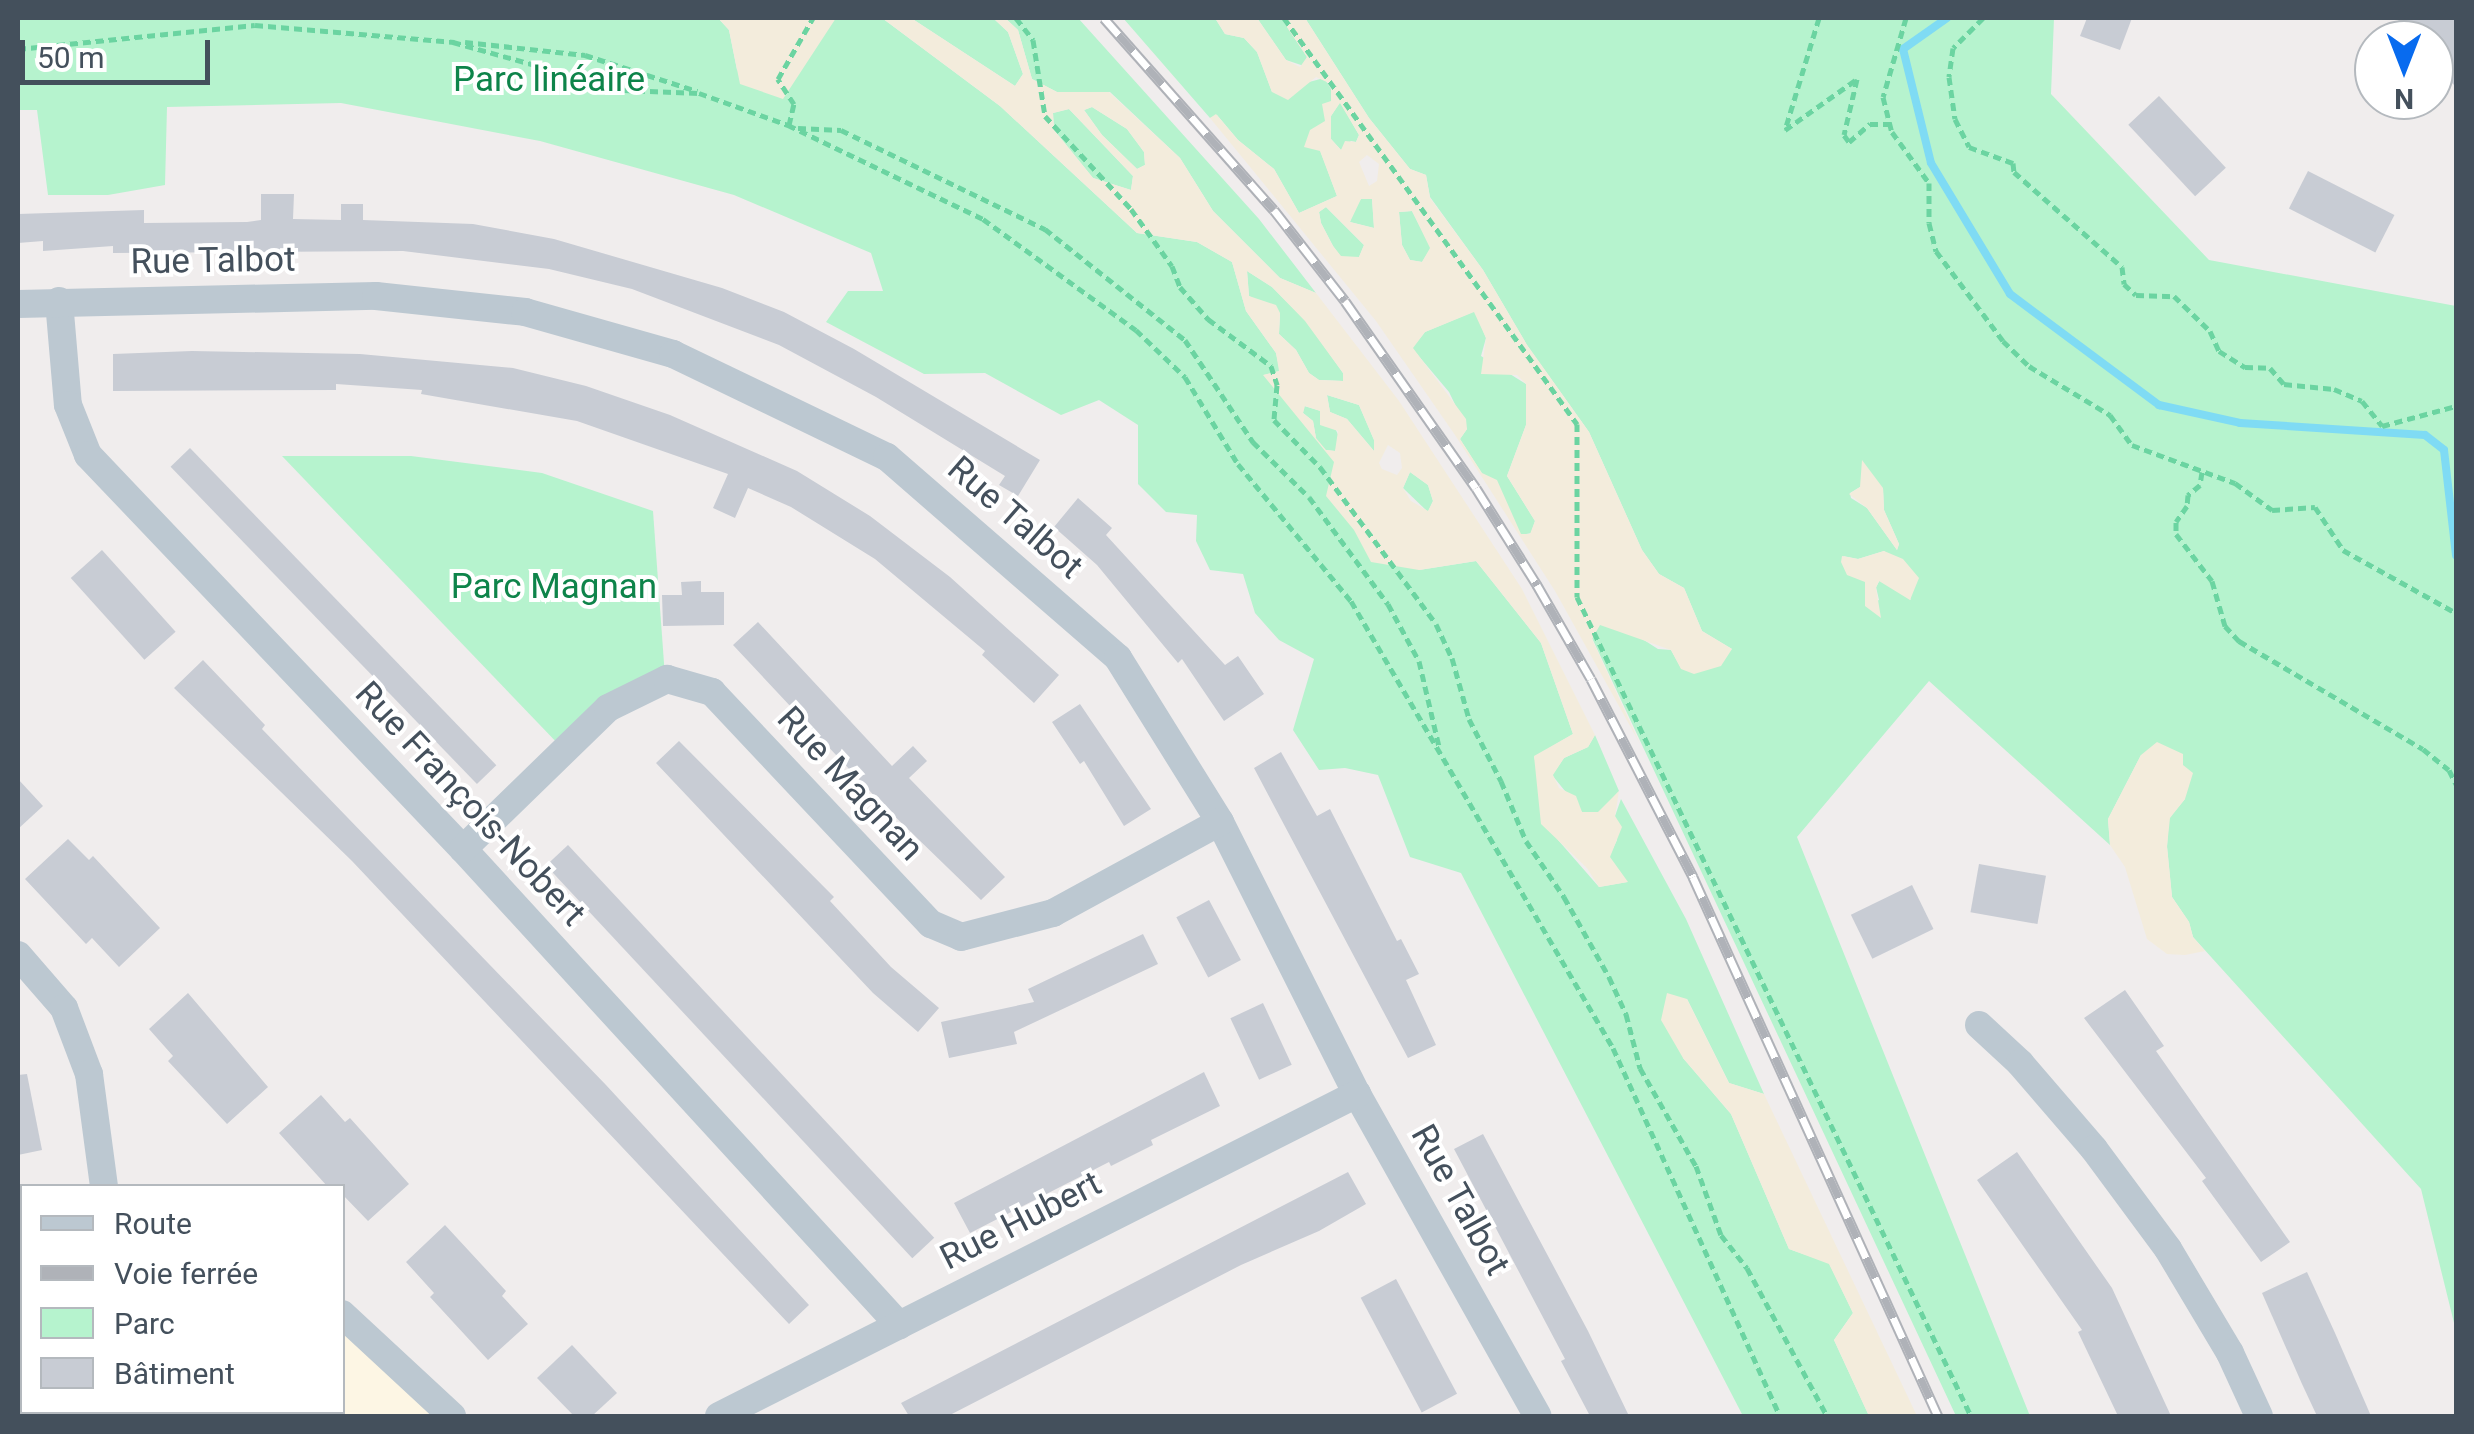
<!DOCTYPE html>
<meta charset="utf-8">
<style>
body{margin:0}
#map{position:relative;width:2474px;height:1434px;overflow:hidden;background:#f0eded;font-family:Roboto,sans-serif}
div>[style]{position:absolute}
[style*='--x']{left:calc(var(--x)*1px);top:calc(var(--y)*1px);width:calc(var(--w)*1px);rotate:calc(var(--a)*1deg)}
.commercial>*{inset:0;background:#fdf6e4}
.green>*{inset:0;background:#b6f3ce}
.sand>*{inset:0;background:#f3ecdc}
.stream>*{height:8px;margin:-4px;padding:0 4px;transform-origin:4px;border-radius:4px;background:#7fdbf4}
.building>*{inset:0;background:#c8ccd4;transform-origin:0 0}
.path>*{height:5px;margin-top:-2.5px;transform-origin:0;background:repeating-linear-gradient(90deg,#6bd4a1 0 8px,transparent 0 13px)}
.street>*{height:28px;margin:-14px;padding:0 14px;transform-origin:14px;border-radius:14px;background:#bcc8d1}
.rail>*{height:11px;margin-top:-5.5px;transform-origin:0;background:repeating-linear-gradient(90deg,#fff 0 22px,#afb2b8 0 44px);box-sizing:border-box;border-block:2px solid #afb2b8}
span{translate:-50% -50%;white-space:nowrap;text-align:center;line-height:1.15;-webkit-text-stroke:8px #fff;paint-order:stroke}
.park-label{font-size:35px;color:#0e844a}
.street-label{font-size:35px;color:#44505c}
.frame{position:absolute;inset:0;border:20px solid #44505c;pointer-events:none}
.legend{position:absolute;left:20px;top:1184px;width:325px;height:230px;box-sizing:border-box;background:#fff;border:2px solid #b4b9be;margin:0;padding:12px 18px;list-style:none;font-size:30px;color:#44505c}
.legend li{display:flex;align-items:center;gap:20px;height:50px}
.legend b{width:50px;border:2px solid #b4b9be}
.north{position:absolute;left:2354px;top:20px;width:100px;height:100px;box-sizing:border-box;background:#fff;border:2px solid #b4b9be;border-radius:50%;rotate:180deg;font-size:28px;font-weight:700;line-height:40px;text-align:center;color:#44505c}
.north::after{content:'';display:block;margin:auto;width:35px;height:45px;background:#086bef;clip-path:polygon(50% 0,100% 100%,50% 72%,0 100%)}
.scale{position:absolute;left:20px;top:40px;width:190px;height:45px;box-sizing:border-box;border:5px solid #44505c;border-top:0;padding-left:12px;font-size:30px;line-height:35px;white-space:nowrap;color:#44505c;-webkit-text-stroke:8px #fff;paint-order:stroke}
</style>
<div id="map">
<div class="commercial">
<i style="clip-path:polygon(22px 1230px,22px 1412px,342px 1412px,343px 1314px,452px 1416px,18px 1416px,18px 1232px)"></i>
</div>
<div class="green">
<i style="clip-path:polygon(18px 18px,718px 18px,729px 30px,737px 70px,761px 77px,836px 18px,882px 18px,1000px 106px,1137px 233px,1197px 242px,1232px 262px,1246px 311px,1276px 353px,1280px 371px,1264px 375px,1316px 438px,1313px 421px,1303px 413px,1304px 406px,1321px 411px,1324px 426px,1335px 428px,1340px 439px,1335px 451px,1326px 450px,1419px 570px,1476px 561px,1541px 643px,1573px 734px,1534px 757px,1558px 840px,1599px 887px,1627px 882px,1609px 857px,1617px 840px,1615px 816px,1621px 799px,1686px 919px,1764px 1094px,1729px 1083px,1687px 999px,1683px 1058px,1731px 1114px,1789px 1249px,1829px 1263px,1853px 1313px,1834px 1340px,1869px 1416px,1743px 1416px,1461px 873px,1410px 857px,1378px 775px,1345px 768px,1319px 770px,1293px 730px,1314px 659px,1279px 640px,1255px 613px,1243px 574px,1210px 570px,1196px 541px,1197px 515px,1166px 512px,1138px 484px,1138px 425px,1099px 400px,1061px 415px,985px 373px,924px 374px,826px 322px,848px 291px,883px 291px,871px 253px,734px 195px,540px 141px,341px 103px,167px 107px,165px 185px,108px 195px,48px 195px,37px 110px,18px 110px)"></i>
<i style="clip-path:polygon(911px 18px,993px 18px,1008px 32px,1023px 74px,1015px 86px)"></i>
<i style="clip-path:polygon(1005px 18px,1078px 18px,1259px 219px,1316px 293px,1280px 278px,1213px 211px,1180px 158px,1110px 92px,1057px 92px,1032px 79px,1018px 30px)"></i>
<i style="clip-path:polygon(1123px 18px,1215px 18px,1225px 34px,1244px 38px,1257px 52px,1272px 92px,1324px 78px,1333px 92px,1320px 150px,1337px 196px,1299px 213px,1274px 169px,1238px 140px,1217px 115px,1210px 118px)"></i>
<i style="clip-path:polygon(1257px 18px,1281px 18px,1307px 57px,1304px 66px,1286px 60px)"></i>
<i style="clip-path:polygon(evenodd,1305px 18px,2054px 18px,2051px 94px,2209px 260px,2456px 306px,2456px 1331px,2421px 1189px,2193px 937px,2189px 922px,2172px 897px,2167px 847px,2169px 818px,2185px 799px,2141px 755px,2108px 819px,2110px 845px,1929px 681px,1797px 837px,2030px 1416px,1956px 1416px,1592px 638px,1600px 624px,1636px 635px,1658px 649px,1671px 650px,1681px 668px,1732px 649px,1702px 631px,1684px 588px,1659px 574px,1642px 550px,1589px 432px,1527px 345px,1483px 270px,1430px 197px,1426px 175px,1410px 169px,1369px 118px,1305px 18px,1860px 487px,1883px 488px,1884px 510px,1899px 544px,1897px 550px,1867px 508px,1851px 498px,1850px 493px,1860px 487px,1305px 18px,1884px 551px,1894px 559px,1911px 600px,1880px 580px,1876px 587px,1879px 600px,1865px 606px,1865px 581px,1843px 556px,1858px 559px,1884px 551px)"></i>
<i style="clip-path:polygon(1340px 102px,1359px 135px,1356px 142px,1351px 141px,1341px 150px,1331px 139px,1331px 116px)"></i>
<i style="clip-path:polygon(1092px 107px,1127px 129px,1144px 152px,1145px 165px,1137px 169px,1102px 135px,1084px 110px)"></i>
<i style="clip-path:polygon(1069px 109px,1133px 176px,1131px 190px,1093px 178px,1054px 130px,1053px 113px)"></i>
<i style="clip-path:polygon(1372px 198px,1374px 228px,1350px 222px,1354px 206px,1361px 199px)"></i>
<i style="clip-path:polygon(1326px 207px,1364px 245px,1359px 257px,1341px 257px,1333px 246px,1321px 223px,1319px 212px)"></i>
<i style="clip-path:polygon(1412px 211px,1431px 248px,1422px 262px,1410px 260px,1402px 245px,1399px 212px)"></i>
<i style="clip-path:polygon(1247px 271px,1272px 287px,1306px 321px,1343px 373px,1343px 381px,1319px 380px,1309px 373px,1296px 350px,1279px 334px,1280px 314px,1249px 296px)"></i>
<i style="clip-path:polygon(1475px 311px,1486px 338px,1481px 356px,1526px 384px,1526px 425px,1507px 476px,1535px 521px,1531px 533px,1521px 535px,1460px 439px,1467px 429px,1449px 392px,1412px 348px,1425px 332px)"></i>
<i style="clip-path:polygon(1327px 395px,1359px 405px,1374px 440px,1374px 451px,1347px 419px,1330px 412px)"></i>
<i style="clip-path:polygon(282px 456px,411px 456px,542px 473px,653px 511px,665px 677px,562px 748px)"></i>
<i style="clip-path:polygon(1410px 472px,1428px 485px,1433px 501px,1428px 512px,1403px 488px)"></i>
<i style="clip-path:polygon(1595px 735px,1619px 791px,1599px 813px,1582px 812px,1552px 775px,1564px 758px,1588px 747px)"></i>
</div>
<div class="sand">
<i style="clip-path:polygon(718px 18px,836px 18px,783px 99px,740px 84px,729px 30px)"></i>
<i style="clip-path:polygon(evenodd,882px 18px,911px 18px,1015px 86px,1023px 74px,1008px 32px,993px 18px,1005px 18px,1018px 30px,1032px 79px,1057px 92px,1109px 92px,1180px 158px,1213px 211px,1280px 278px,1316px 293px,1399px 401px,1522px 589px,1595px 735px,1588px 747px,1564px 758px,1553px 775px,1559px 788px,1576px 796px,1582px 812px,1598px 812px,1619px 791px,1615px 816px,1622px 827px,1610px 857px,1628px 882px,1599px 887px,1587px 868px,1541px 824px,1534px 756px,1573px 734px,1541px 643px,1476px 561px,1419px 570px,1371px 562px,1354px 530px,1326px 496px,1334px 462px,1263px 375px,1279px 371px,1276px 353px,1246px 311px,1232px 262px,1197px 242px,1137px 233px,1000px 106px,882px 18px,1092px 107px,1127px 129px,1144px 152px,1145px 165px,1137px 169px,1102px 135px,1084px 110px,1092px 107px,882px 18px,1069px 109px,1133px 176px,1131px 190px,1093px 178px,1054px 130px,1053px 113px,1069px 109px,882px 18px,1247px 271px,1272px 287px,1305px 321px,1343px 373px,1343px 381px,1319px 380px,1309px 373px,1296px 350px,1279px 334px,1280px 313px,1276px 305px,1249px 296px,1247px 271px,882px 18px,1327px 395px,1359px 405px,1374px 440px,1374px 451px,1347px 419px,1330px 412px,1327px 395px,882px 18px,1305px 406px,1320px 411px,1320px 425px,1338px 431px,1335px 451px,1326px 450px,1316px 438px,1313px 421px,1303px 413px,1305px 406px,882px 18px,1388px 445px,1400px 453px,1402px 468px,1397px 475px,1382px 469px,1379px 463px,1388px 445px,882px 18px,1410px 472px,1428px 485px,1433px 501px,1428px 511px,1411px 501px,1403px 488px,1410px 472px)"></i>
<i style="clip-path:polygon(evenodd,1215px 18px,1257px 18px,1286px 60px,1300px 67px,1307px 57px,1281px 18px,1305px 18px,1369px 118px,1410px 169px,1426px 175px,1430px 198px,1483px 270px,1527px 345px,1589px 432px,1642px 550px,1659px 574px,1684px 588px,1702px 631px,1732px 649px,1721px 666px,1694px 674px,1681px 669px,1671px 650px,1600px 625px,1592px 639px,1640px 744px,1555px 591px,1455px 435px,1376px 321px,1210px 118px,1216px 114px,1238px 140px,1274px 169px,1299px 213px,1337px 196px,1320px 151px,1304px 147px,1310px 130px,1325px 121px,1322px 104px,1331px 101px,1331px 84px,1316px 77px,1288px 100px,1272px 92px,1257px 52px,1244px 38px,1225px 34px,1215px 18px,1340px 103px,1359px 135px,1356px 142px,1345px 141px,1341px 150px,1331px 139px,1331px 116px,1340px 103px,1215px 18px,1367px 155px,1379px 164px,1377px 181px,1369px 186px,1359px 162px,1367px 155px,1215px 18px,1361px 199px,1372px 199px,1374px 228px,1350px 222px,1361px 199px,1215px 18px,1326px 207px,1364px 245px,1359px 257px,1341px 256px,1333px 246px,1321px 223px,1319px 212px,1326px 207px,1215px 18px,1412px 211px,1430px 248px,1422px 262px,1410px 260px,1402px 245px,1399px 212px,1412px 211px,1215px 18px,1474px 312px,1486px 338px,1481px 374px,1517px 375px,1526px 384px,1526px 425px,1507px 476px,1535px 521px,1530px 534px,1521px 534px,1497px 480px,1482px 473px,1460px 439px,1467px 429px,1466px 419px,1413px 348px,1425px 332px,1474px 312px)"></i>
<i style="clip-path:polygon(1862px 460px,1883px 488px,1884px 510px,1899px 544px,1897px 550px,1867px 508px,1849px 494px,1860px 487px)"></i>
<i style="clip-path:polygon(1884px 551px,1903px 559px,1919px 578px,1910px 600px,1879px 581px,1876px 588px,1881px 618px,1865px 606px,1865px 582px,1847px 575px,1841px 562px,1842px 556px,1858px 559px)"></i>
<i style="clip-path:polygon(2157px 742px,2183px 754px,2183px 765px,2193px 773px,2185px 799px,2170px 818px,2167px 846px,2172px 897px,2189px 922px,2193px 937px,2205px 951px,2185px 955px,2167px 954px,2147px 939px,2125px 867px,2110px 845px,2108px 819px,2141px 755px)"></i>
<i style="clip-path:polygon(1667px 993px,1687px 999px,1729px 1083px,1764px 1094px,1917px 1416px,1869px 1416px,1834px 1340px,1853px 1313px,1829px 1264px,1789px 1249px,1731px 1114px,1683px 1058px,1661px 1020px)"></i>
</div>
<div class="stream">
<i style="--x:1947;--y:18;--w:54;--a:144.8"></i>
<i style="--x:1903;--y:49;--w:117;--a:76.2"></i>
<i style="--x:1931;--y:163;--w:153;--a:58.9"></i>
<i style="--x:2010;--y:294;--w:186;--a:36.7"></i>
<i style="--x:2159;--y:405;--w:83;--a:12.5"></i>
<i style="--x:2240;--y:423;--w:185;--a:3.7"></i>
<i style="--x:2425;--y:435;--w:24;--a:38"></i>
<i style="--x:2444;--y:450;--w:106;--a:83.5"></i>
</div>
<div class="building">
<i style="clip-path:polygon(2087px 18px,2132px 18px,2120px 50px,2080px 36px)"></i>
<i style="clip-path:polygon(2396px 18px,2456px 18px,2456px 87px,2434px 65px,2434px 40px,2419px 40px)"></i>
<i style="left:2159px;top:96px;width:98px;height:42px;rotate:47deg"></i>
<i style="left:2308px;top:171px;width:97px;height:42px;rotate:27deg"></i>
<i style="clip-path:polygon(261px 194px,294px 194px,293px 219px,341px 220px,341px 204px,363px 204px,363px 220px,473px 224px,554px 239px,722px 288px,784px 312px,854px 349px,1040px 460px,1018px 496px,999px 485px,1005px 476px,876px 397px,779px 345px,632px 289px,549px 269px,403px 251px,113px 253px,113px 246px,43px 251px,43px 241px,18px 243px,18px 214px,144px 210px,144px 223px,247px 222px,261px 220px)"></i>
<i style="clip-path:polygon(192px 351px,360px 354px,513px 368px,586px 386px,670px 415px,797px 471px,870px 516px,950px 577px,1059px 675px,1034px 703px,982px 655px,985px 651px,875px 559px,791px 507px,748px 488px,735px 518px,713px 508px,728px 474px,577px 421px,421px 394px,422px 390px,336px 384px,336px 390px,113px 391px,113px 354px)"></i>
<i style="left:190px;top:448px;width:441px;height:27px;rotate:46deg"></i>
<i style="clip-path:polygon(1078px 498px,1112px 528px,1106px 535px,1225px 665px,1238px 656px,1264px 694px,1224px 721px,1182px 659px,1178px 663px,1097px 565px,1054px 527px)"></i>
<i style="left:102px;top:550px;width:110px;height:42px;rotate:48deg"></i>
<i style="clip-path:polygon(701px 581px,701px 592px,724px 592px,724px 625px,663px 626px,662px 595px,682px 595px,681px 582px)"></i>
<i style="clip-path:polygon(758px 622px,892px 766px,913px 746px,927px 761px,909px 778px,1005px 877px,981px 900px,881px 803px,733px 645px)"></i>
<i style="clip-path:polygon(203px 660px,265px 725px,262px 729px,606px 1085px,809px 1305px,789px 1324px,352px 861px,174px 688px)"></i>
<i style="clip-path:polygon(1080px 704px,1151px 809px,1124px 826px,1084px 761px,1080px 764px,1052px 722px)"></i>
<i style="clip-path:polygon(679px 741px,834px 897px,830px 901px,891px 967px,939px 1008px,918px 1032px,873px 993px,656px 763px)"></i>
<i style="clip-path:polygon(1281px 752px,1317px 816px,1330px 809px,1397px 941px,1401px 939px,1419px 974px,1406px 980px,1436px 1045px,1408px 1058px,1254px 768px)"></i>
<i style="clip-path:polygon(18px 779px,43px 806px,18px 829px)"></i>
<i style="clip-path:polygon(68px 839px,89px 860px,93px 856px,160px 928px,119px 967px,92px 938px,86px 944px,25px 879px)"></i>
<i style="left:568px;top:845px;width:537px;height:30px;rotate:47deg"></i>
<i style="left:1979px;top:864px;width:68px;height:49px;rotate:10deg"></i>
<i style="left:1912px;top:885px;width:49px;height:68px;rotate:64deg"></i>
<i style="left:1209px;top:900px;width:68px;height:37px;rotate:62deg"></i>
<i style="clip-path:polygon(1143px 934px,1158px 964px,1014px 1032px,1017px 1044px,949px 1058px,941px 1022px,1034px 1002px,1028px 989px)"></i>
<i style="clip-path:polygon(2125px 990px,2164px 1046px,2156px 1051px,2290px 1242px,2261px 1262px,2202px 1181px,2206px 1178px,2084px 1018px)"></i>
<i style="clip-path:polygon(188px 993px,268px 1087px,227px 1124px,168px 1061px,173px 1056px,149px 1029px)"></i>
<i style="left:1263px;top:1003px;width:68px;height:36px;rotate:65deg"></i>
<i style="clip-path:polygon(1204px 1072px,1220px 1106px,1151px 1140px,1153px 1145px,1111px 1166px,1109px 1162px,970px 1233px,954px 1203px)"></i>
<i style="clip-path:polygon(27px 1074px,42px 1150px,18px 1155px,18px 1075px)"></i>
<i style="clip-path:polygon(321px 1095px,345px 1122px,350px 1118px,409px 1184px,368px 1221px,342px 1194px,342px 1186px,327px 1186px,279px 1133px)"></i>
<i style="clip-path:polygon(1483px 1134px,1588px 1331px,1629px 1416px,1590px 1416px,1561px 1361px,1565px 1359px,1454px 1149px)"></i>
<i style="clip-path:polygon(2017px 1152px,2112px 1288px,2171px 1416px,2118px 1416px,2078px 1332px,2082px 1330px,1977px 1180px)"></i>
<i style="clip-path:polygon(1348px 1172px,1366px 1204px,1319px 1231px,1241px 1265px,948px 1416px,909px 1416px,901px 1403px)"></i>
<i style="clip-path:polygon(445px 1225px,506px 1291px,502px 1296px,528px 1324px,488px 1360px,430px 1297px,434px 1293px,406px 1262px)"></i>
<i style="clip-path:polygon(2307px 1272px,2335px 1333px,2371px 1416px,2317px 1416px,2302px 1384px,2262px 1293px)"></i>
<i style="left:1396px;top:1279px;width:130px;height:40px;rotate:62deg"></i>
<i style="clip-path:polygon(572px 1345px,617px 1393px,592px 1416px,574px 1416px,537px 1378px)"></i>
</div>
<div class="path">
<i style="--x:1016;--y:18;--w:28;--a:52"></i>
<i style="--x:1033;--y:40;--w:77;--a:81"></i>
<i style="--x:1045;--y:116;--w:127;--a:47.2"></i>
<i style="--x:1131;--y:209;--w:70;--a:54.3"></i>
<i style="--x:1172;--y:266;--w:22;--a:69"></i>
<i style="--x:1180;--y:287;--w:43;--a:48.8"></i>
<i style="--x:1208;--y:319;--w:79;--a:36.7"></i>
<i style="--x:1271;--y:366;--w:20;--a:72"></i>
<i style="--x:1277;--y:385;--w:35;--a:95"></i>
<i style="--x:1274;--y:420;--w:66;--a:45.6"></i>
<i style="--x:1320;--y:467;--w:195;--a:53.5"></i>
<i style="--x:1436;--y:624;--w:38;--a:65"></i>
<i style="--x:1452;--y:658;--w:63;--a:74.4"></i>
<i style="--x:1469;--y:719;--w:70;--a:62.7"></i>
<i style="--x:1501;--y:781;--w:65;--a:67.4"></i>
<i style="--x:1526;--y:841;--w:68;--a:55.8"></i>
<i style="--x:1564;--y:897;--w:92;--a:60.6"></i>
<i style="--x:1609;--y:977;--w:41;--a:65.3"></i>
<i style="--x:1626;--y:1014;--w:56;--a:75.5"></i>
<i style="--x:1640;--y:1068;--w:113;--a:60.3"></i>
<i style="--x:1696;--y:1166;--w:73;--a:70.1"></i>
<i style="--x:1721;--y:1235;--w:42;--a:51.8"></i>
<i style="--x:1747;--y:1268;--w:168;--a:61.6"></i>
<i style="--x:1284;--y:18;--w:501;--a:54.18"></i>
<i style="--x:1577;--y:424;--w:173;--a:90"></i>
<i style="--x:1577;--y:597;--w:909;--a:64.31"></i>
<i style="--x:1819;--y:18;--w:117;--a:106.9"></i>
<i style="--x:1785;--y:130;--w:88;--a:-35.3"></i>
<i style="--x:1857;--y:79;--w:57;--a:103.1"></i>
<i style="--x:1844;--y:135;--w:9;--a:54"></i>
<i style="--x:1849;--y:142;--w:28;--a:-41"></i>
<i style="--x:1870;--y:124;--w:20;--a:0"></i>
<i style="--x:1906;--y:18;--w:82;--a:106.2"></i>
<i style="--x:1883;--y:97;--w:36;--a:76"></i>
<i style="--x:1892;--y:132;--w:63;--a:54"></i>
<i style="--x:1929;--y:183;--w:40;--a:90"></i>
<i style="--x:1929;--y:223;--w:29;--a:76"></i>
<i style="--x:1936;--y:251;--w:112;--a:53.3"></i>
<i style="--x:2003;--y:341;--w:36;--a:44"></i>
<i style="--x:2029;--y:366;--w:95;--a:31.2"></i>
<i style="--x:2110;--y:415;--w:37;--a:54"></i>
<i style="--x:2132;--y:445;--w:110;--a:20.3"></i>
<i style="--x:2235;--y:483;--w:46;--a:36.1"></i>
<i style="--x:2272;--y:510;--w:43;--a:-4"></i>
<i style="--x:2315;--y:507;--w:51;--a:56.9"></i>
<i style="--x:2343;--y:550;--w:129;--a:29.1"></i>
<i style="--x:1983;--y:18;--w:42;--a:135"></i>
<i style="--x:1953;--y:48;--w:29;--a:98"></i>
<i style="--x:1949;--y:77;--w:42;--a:81.9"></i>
<i style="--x:1955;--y:119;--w:31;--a:63"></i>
<i style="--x:1969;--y:147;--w:47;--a:20"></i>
<i style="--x:2013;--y:163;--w:9;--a:84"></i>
<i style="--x:2014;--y:172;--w:144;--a:41.3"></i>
<i style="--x:2122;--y:267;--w:17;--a:83"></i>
<i style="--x:2124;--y:284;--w:16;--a:43"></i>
<i style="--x:2136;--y:295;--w:38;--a:2"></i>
<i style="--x:2174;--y:296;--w:50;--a:44.2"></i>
<i style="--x:2210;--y:331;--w:22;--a:66"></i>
<i style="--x:2219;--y:351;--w:31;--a:32"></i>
<i style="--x:2245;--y:367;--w:25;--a:2"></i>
<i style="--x:2270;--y:368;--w:21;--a:49"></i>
<i style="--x:2284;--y:384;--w:50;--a:5.7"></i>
<i style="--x:2334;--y:389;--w:30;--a:23"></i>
<i style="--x:2362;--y:401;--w:32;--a:51"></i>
<i style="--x:2382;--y:426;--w:77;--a:-15.1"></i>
<i style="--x:453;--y:42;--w:178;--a:15.7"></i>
<i style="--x:624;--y:90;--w:75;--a:2.3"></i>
<i style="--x:699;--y:93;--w:95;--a:19.8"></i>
<i style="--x:788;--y:125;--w:216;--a:25.7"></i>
<i style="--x:983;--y:219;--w:189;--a:36"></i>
<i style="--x:1136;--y:330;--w:68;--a:43.8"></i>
<i style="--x:1185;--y:377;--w:102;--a:58.7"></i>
<i style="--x:1238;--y:464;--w:178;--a:50.5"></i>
<i style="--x:1351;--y:601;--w:518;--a:59.62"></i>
<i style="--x:1613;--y:1048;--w:404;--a:65.6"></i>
<i style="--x:465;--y:42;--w:121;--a:6.2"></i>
<i style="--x:585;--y:55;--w:118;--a:17.8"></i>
<i style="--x:18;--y:49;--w:238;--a:-5.8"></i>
<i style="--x:255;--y:25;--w:200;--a:4.9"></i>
<i style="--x:789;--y:125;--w:22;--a:-77"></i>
<i style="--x:794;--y:104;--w:30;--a:-123"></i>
<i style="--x:778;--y:79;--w:70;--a:-60.2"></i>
<i style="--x:798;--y:128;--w:43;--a:2.7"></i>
<i style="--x:841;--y:130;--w:227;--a:25.9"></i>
<i style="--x:1045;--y:229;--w:179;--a:38.4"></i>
<i style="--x:1185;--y:340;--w:123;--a:56.3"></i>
<i style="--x:1253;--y:442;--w:78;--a:44.5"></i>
<i style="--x:1309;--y:497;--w:133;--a:53.6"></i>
<i style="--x:1388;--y:604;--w:65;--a:61.5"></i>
<i style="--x:1419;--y:661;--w:87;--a:76.8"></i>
<i style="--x:2202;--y:472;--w:13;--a:99"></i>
<i style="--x:2200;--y:485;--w:16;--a:140"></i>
<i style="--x:2188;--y:495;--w:11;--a:95"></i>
<i style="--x:2187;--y:506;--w:19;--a:125"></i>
<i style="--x:2176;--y:522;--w:12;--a:90"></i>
<i style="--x:2176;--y:534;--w:59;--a:52.5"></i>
<i style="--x:2212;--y:581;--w:47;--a:73.9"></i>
<i style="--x:2225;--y:626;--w:21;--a:47"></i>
<i style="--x:2239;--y:641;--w:213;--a:30.4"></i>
<i style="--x:2423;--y:749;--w:33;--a:39"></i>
<i style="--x:2449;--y:770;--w:16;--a:63"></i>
</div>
<div class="street">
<i style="--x:59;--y:301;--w:104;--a:85.1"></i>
<i style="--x:68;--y:405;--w:54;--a:68.2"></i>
<i style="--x:88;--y:455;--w:544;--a:46.42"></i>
<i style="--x:463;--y:849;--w:646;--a:47.51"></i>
<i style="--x:18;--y:304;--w:358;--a:-1.3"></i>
<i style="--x:376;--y:296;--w:150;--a:6.1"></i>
<i style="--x:525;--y:312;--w:154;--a:15.8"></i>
<i style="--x:673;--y:354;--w:237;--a:25.7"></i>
<i style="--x:887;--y:457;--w:306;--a:41"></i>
<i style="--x:1118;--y:658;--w:193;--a:58.1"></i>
<i style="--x:1220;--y:822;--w:305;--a:63.3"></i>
<i style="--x:1357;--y:1094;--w:369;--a:60.7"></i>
<i style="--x:463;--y:849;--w:202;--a:-44.2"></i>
<i style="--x:608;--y:708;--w:66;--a:-26.2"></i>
<i style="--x:667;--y:679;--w:47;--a:16.1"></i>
<i style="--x:712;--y:692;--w:319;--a:46.7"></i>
<i style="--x:931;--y:924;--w:33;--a:23"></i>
<i style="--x:961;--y:937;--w:95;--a:-14.6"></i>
<i style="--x:1053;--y:913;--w:190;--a:-28.6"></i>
<i style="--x:18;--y:955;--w:70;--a:49"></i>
<i style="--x:64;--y:1008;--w:71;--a:69.3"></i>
<i style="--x:89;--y:1074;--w:113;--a:82.4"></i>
<i style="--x:1979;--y:1025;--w:56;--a:42.8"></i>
<i style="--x:2020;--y:1063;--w:113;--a:49.3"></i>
<i style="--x:2094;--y:1149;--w:124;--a:53.5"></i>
<i style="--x:2168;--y:1249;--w:121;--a:59.2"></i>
<i style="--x:2230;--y:1353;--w:69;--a:65.3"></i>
<i style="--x:18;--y:1232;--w:4;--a:-27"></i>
<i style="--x:342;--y:1314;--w:150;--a:42.8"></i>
<i style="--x:719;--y:1416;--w:715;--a:-26.78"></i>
</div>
<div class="rail">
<i style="--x:1104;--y:18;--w:256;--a:48.5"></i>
<i style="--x:1274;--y:210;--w:115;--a:52"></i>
<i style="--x:1345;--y:301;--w:228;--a:55"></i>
<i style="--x:1476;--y:488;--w:115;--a:57.8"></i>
<i style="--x:1537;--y:585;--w:108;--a:60.1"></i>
<i style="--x:1591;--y:679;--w:223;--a:62.7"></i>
<i style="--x:1693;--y:877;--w:592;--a:65.56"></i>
</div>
<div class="park-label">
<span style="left:549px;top:80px">Parc linéaire</span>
<span style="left:554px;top:587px">Parc Magnan</span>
</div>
<div class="street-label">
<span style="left:213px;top:261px;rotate:-1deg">Rue Talbot</span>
<span style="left:1015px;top:518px;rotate:41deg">Rue Talbot</span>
<span style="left:850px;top:784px;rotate:47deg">Rue Magnan</span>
<span style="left:470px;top:804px;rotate:47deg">Rue François-Nobert</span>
<span style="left:1460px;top:1200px;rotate:61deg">Rue Talbot</span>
<span style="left:1021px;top:1221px;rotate:-27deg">Rue Hubert</span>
</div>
<div class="frame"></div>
<ul class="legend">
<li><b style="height:12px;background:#bcc8d1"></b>Route</li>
<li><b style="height:12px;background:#afb2b8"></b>Voie ferrée</li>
<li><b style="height:28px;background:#b6f3ce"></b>Parc</li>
<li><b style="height:28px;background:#c8ccd4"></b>Bâtiment</li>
</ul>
<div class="north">N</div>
<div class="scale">50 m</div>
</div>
